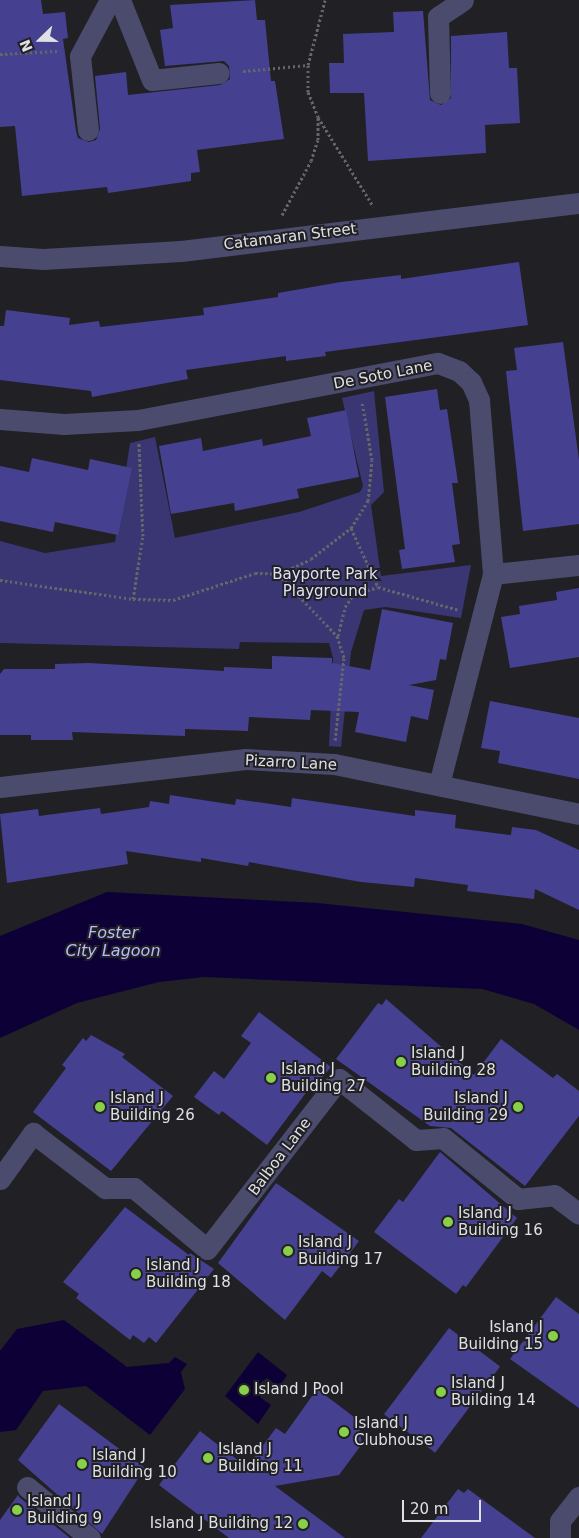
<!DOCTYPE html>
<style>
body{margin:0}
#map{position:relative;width:579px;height:1538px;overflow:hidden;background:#202025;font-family:"DejaVu Sans",sans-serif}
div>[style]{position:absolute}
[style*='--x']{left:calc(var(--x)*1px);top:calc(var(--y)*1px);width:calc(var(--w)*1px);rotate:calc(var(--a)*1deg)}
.green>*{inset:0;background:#3a3673}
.water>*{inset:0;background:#0d0036}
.building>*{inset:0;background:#464090;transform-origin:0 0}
.path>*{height:3px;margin-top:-1.5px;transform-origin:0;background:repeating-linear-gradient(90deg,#65666a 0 2.5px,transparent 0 5px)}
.street>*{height:21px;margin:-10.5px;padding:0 10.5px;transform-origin:10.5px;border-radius:10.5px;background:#4b4b6e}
.dots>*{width:14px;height:14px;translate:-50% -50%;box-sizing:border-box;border:2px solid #202025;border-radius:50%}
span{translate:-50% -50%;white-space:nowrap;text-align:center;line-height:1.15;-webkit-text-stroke:4px #202025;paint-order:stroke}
.street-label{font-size:15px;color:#dfe0e3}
.park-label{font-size:15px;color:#dfe0f7}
.poi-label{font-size:15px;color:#dfe0e3}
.left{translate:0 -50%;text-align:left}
.right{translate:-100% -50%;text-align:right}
.water-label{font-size:16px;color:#b8bafe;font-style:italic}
.north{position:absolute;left:15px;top:15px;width:50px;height:50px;-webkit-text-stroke:4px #202025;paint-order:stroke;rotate:248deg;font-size:14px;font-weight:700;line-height:20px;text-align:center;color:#dfe0e3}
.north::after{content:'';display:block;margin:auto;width:18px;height:22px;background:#dfe0e3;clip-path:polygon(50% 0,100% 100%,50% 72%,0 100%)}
.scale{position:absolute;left:402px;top:1500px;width:79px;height:22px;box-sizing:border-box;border:2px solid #dfe0e3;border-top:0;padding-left:6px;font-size:15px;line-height:18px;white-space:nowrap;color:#dfe0e3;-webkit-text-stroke:4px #202025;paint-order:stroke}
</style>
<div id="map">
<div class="green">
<i style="clip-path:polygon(374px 391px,384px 492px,371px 505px,381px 576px,471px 565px,461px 618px,386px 607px,364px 610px,351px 652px,341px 747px,329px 746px,333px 658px,329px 643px,240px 642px,239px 649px,0 643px,0 541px,45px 553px,115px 542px,130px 443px,155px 437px,175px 538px,299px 512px,360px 492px,363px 486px,342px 398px)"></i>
</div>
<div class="water">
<i style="clip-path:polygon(107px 892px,317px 903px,522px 924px,579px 940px,579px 1030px,534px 1004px,482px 989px,204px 977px,159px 982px,77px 1003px,0 1038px,0 936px)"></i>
<i style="clip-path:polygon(64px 1320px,127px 1367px,169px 1363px,175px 1357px,187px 1364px,181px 1372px,185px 1389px,150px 1435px,86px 1386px,43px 1391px,16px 1430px,0 1432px,0 1351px,17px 1329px)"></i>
<i style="clip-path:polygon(258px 1352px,287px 1375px,279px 1387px,267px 1378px,258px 1385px,261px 1398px,271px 1405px,258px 1424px,225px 1396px)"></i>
</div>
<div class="building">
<i style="clip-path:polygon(0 0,41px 0,43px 14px,65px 12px,68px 38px,63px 39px,76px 131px,78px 138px,89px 142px,96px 140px,100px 129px,95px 76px,126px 72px,128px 95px,220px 85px,230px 79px,229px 66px,224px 61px,165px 66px,160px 30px,173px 28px,170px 5px,255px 0,257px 20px,265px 20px,271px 81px,275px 81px,284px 139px,197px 150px,200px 172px,191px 173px,191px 181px,108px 193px,107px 187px,22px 196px,15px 126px,0 127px)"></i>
<i style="clip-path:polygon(423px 11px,430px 100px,441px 105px,451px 98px,451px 36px,507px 32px,509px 68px,517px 68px,520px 123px,485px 125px,486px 153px,368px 161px,364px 93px,330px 93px,329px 63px,344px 63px,343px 34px,394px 32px,393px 12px)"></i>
<i style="clip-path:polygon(519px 262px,528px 325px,325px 352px,326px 356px,286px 361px,286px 356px,186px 370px,188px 379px,92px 397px,91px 391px,0 380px,0 326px,4px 326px,6px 310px,70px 318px,69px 325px,99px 321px,100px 327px,204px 315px,203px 308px,278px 297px,278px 293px,341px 282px,401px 275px,401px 279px)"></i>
<i style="clip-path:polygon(563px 342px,579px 460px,579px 524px,523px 531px,506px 371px,517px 370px,514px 348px)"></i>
<i style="clip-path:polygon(437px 389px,440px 410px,447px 409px,458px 483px,452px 483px,460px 544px,452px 545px,455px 562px,402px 569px,399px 550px,405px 549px,385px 397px)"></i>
<i style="clip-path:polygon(346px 410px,359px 477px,297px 489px,299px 498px,235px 511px,234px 503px,171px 514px,159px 446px,201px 438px,203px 451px,262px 439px,263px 446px,311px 436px,307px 418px)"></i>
<i style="clip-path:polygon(32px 458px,88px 470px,90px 459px,132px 468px,118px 535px,55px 522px,53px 532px,0 521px,0 466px,29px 472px)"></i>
<i style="clip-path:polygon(579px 588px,579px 657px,510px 668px,501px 617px,520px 614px,519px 606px,557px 600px,556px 592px)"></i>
<i style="clip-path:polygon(382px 609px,453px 623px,446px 660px,440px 659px,436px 680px,409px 685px,434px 690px,428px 720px,411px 716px,406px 742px,355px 732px,359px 712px,311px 710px,310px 720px,249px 717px,248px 731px,185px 729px,185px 736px,72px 732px,73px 740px,31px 740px,31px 735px,0 735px,0 674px,4px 669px,55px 669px,55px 664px,89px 663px,224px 671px,224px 667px,272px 669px,272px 656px,332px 658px,332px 663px,370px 670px)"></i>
<i style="clip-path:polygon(490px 701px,579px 718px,579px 779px,498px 763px,500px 751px,481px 748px)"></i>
<i style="clip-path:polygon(170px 795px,235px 805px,236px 799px,291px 807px,292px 798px,415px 816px,415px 810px,456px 815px,455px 828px,511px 835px,512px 827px,536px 830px,579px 850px,579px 910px,535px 889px,534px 899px,467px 891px,468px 885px,415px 878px,414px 887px,361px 882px,249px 862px,248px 866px,201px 858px,201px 862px,126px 851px,128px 864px,7px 883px,0 814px,38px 809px,39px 816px,100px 808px,101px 814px,149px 807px,150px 801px,169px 804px)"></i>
<i style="clip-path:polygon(386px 999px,474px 1075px,501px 1039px,553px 1078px,557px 1074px,579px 1091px,579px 1116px,525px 1186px,451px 1128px,430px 1126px,336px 1059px,378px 1003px,382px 1005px)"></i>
<i style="clip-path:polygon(259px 1012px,331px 1067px,317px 1084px,314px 1082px,267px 1145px,222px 1111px,219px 1115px,194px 1097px,214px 1071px,224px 1079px,251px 1043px,241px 1036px)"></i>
<i style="clip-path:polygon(91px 1035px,125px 1054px,122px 1057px,173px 1096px,111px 1171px,33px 1112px,66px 1068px,62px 1065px,83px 1038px,86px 1041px)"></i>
<i style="clip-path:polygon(440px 1152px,517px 1218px,466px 1287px,463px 1285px,456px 1294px,374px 1232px,399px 1199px,403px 1202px)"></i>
<i style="clip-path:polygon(276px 1183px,359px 1241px,331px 1278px,322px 1271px,285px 1320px,218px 1263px)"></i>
<i style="clip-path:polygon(125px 1207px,189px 1255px,190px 1253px,214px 1269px,156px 1343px,149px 1337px,144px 1343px,133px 1335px,130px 1340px,76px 1298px,79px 1294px,63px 1282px)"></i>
<i style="clip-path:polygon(556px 1297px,579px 1314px,579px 1408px,510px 1359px)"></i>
<i style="left:449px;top:1328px;width:64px;height:108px;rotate:37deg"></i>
<i style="clip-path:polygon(317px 1389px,358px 1420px,362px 1444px,339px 1475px,275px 1486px,345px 1538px,229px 1538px,159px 1485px,200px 1431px,247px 1467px,276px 1428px,285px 1434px)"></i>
<i style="clip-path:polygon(59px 1404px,145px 1468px,102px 1534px,18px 1460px)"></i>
<i style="clip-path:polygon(458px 1489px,464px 1493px,468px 1489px,535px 1538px,421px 1538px)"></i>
<i style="clip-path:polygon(18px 1495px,19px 1497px,70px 1538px,0 1538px,0 1520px)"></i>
</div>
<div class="path">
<i style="--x:0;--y:54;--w:57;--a:-3"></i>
<i style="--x:308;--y:65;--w:67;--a:-75.3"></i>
<i style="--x:243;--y:71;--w:65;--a:-5.3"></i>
<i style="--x:308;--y:65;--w:27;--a:90"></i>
<i style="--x:308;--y:92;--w:27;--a:68"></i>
<i style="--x:318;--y:117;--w:105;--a:58.3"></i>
<i style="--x:282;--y:215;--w:61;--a:-61.8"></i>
<i style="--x:311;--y:161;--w:22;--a:-72"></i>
<i style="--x:318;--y:140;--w:22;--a:-90"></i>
<i style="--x:351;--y:528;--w:65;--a:65.4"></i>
<i style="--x:378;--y:587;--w:84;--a:15.9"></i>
<i style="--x:278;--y:574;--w:36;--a:-24"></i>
<i style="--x:311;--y:559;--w:51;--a:-37.8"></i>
<i style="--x:351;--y:528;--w:32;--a:-58"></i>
<i style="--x:368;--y:501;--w:41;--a:-84.4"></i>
<i style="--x:372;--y:460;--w:59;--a:-99.8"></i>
<i style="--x:0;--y:580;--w:134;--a:8.1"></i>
<i style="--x:133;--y:599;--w:40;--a:1.4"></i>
<i style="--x:173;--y:600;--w:86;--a:-18.2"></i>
<i style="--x:255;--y:573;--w:23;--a:2"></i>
<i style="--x:278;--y:574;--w:86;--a:46.4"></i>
<i style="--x:337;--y:636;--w:23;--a:72"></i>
<i style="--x:344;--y:658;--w:83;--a:96.2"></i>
<i style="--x:133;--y:599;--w:64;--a:-81"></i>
<i style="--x:143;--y:536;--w:93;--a:-92.5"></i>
<i style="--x:338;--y:636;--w:30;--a:-76"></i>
<i style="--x:345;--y:607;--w:14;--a:-56"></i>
<i style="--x:353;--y:595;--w:26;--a:-18"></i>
</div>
<div class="street">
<i style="--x:120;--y:0;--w:86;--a:68.2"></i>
<i style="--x:152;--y:80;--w:67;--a:-6"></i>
<i style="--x:440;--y:93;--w:76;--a:-91.5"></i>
<i style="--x:438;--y:17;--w:30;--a:-34"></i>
<i style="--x:88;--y:130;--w:74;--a:-96.2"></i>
<i style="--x:80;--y:56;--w:64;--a:-61.8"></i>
<i style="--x:0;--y:256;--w:43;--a:4"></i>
<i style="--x:43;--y:259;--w:138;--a:-3.3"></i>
<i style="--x:181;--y:251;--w:401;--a:-6.9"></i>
<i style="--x:0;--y:419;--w:64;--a:4.5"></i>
<i style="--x:64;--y:424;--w:74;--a:-3.1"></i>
<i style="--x:138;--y:420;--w:305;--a:-10.8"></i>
<i style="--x:438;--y:363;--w:22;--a:21"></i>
<i style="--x:459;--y:371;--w:16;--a:43"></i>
<i style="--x:471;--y:382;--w:20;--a:66"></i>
<i style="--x:479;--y:400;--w:175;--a:85.4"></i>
<i style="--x:493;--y:574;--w:218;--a:104.4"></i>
<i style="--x:493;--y:574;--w:86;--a:-6"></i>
<i style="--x:0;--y:787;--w:247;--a:-6.5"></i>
<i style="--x:245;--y:759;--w:89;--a:3.2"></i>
<i style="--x:334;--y:764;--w:250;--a:11.5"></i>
<i style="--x:0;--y:1179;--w:57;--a:-54.3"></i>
<i style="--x:33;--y:1133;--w:91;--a:37.4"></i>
<i style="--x:105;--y:1188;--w:29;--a:0"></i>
<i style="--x:134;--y:1188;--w:95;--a:39.9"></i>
<i style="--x:207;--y:1249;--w:215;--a:-52.2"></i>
<i style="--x:339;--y:1079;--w:98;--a:38.4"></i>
<i style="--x:416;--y:1140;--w:27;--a:-4"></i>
<i style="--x:443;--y:1138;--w:97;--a:39.1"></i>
<i style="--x:518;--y:1199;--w:36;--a:-6"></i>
<i style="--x:554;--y:1195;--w:31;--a:37"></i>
<i style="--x:27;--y:1487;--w:81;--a:39"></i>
<i style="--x:560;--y:1538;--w:17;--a:-90"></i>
<i style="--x:560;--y:1521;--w:31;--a:-52"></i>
</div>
<div class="dots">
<i style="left:401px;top:1062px;background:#88cf4a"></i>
<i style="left:271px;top:1078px;background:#88cf4a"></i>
<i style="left:100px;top:1107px;background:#88cf4a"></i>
<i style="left:518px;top:1107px;background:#88cf4a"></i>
<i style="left:448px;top:1222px;background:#88cf4a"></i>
<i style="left:288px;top:1251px;background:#88cf4a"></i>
<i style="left:136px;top:1274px;background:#88cf4a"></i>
<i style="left:553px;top:1336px;background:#88cf4a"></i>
<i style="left:244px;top:1390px;background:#88cf4a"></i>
<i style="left:441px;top:1392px;background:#88cf4a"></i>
<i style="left:344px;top:1432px;background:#88cf4a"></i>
<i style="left:208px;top:1458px;background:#88cf4a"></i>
<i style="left:82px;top:1464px;background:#88cf4a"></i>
<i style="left:17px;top:1510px;background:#88cf4a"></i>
<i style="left:303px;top:1524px;background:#88cf4a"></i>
</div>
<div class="street-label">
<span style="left:290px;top:237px;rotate:-7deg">Catamaran Street</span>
<span style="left:383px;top:375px;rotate:-11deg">De Soto Lane</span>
<span style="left:291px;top:763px;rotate:3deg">Pizarro Lane</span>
<span style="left:280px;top:1157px;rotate:-53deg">Balboa Lane</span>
</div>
<div class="park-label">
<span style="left:325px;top:583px">Bayporte Park<br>Playground</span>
</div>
<div class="poi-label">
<span class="left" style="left:411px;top:1062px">Island J<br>Building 28</span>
<span class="left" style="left:281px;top:1078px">Island J<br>Building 27</span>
<span class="left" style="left:110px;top:1107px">Island J<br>Building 26</span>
<span class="right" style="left:508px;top:1107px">Island J<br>Building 29</span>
<span class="left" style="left:458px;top:1222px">Island J<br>Building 16</span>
<span class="left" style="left:298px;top:1251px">Island J<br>Building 17</span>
<span class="left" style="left:146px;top:1274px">Island J<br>Building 18</span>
<span class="right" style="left:543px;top:1336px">Island J<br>Building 15</span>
<span class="left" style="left:451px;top:1392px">Island J<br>Building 14</span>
<span class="left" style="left:254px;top:1390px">Island J Pool</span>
<span class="left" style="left:354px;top:1432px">Island J<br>Clubhouse</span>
<span class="left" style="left:218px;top:1458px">Island J<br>Building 11</span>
<span class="left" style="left:92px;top:1464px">Island J<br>Building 10</span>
<span class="left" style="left:27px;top:1510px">Island J<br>Building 9</span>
<span class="right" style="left:293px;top:1524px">Island J Building 12</span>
</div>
<div class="water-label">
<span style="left:113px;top:942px">Foster<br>City Lagoon</span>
</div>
<div class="north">N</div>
<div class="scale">20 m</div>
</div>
